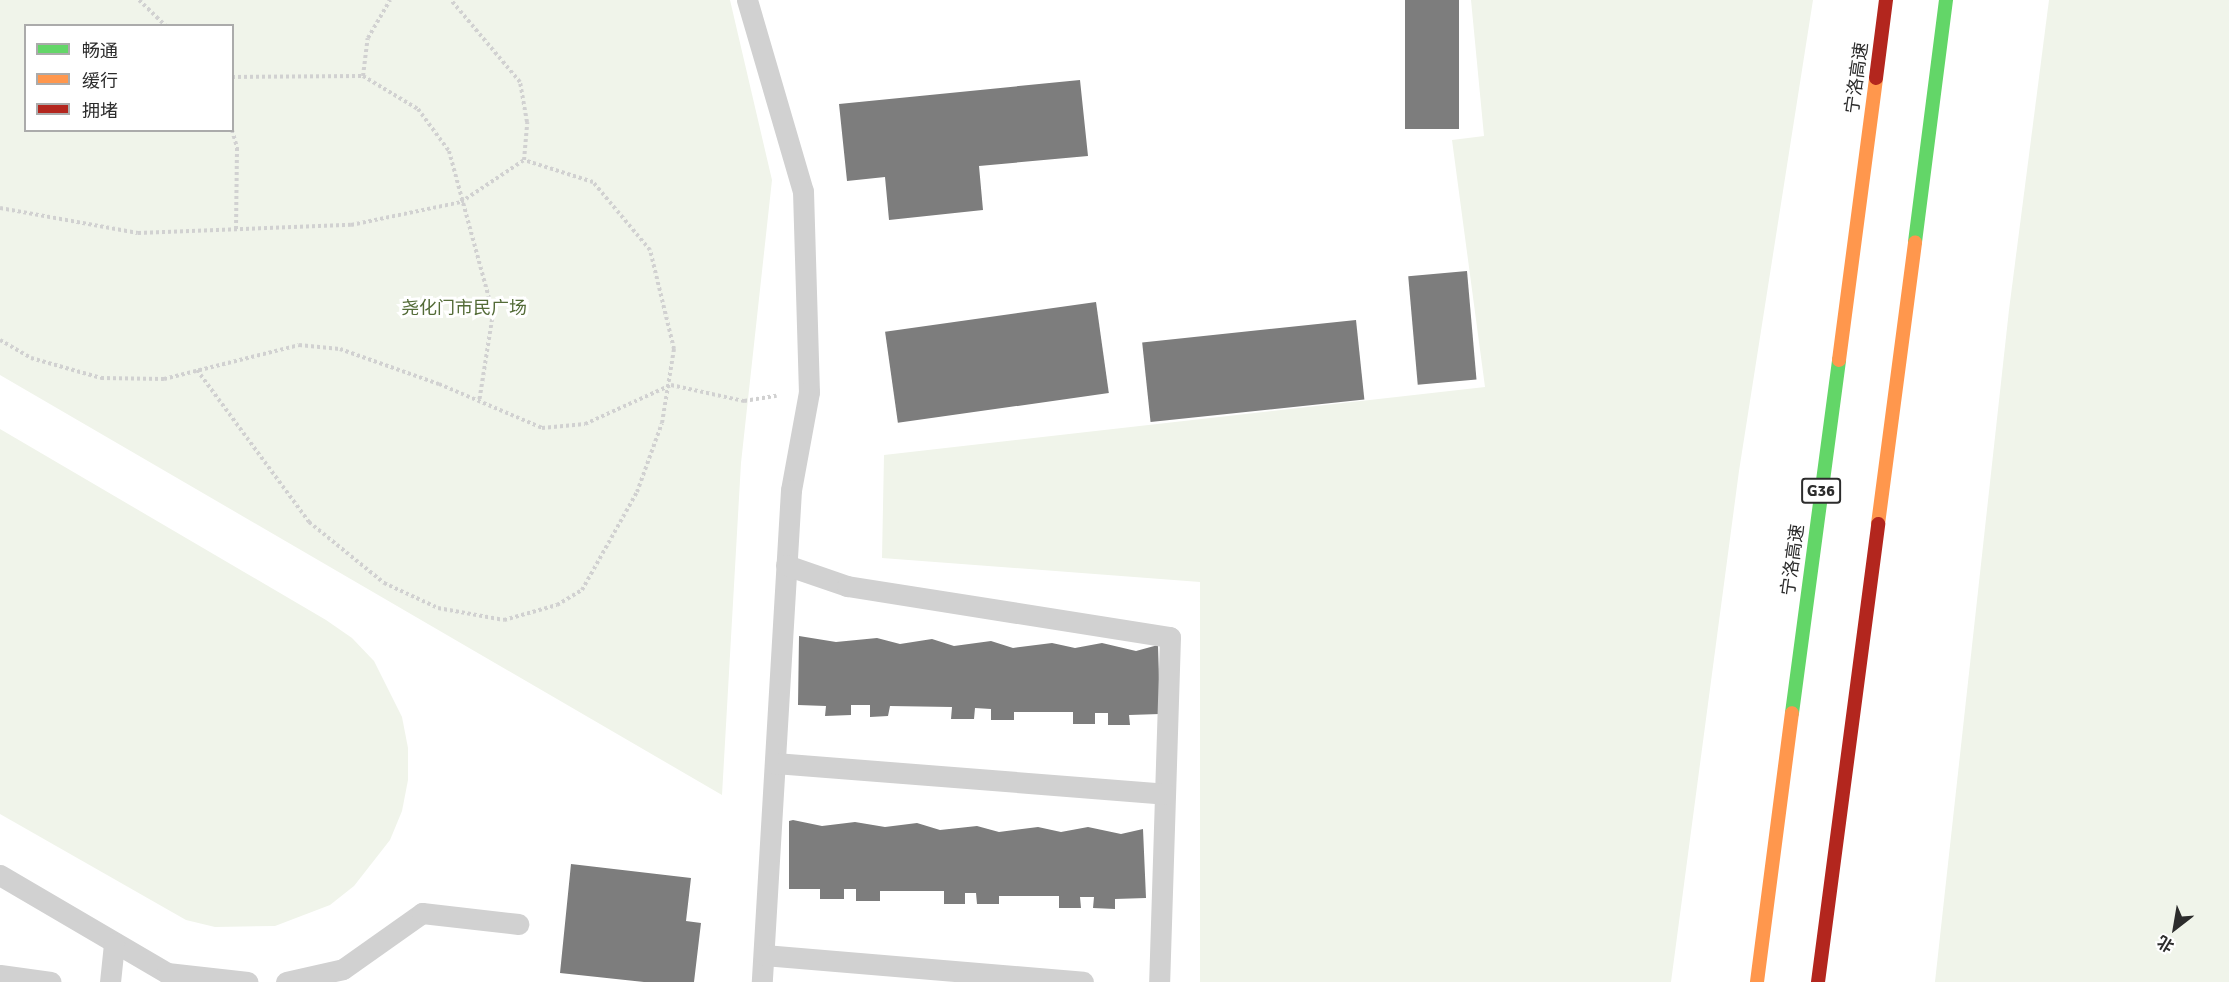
<!DOCTYPE html>
<meta charset="utf-8">
<style>
body{margin:0}
#map{position:relative;width:2229px;height:982px;overflow:hidden;background:#fff;font-family:Signika,"Noto Sans SC",sans-serif}
div>[style]{position:absolute}
[style*='--x']{left:calc(var(--x)*1px);top:calc(var(--y)*1px);width:calc(var(--w)*1px);rotate:calc(var(--a)*1deg)}
.green>*{inset:0;background:#f0f4ea}
.building>*{inset:0;background:#7d7d7d;transform-origin:0 0}
.path>*{height:4px;margin-top:-2px;transform-origin:0;background:repeating-linear-gradient(90deg,#d1d1d1 0 3px,transparent 0 6px)}
.lane>*{height:21px;margin:-10.5px;padding:0 10.5px;transform-origin:10.5px;border-radius:10.5px;background:#d1d1d1}
.fast>*{height:14px;margin:-7px;padding:0 7px;transform-origin:7px;border-radius:7px;background:#63d668}
.slow>*{height:14px;margin:-7px;padding:0 7px;transform-origin:7px;border-radius:7px;background:#ff974d}
.jam>*{height:14px;margin:-7px;padding:0 7px;transform-origin:7px;border-radius:7px;background:#b3261e}
span{translate:-50% -50%;white-space:nowrap;text-align:center;line-height:1.15;-webkit-text-stroke:6px #fff;paint-order:stroke}
.shield-label span{padding:2px 4px;background:#fff;border:2px solid;border-radius:4px;-webkit-text-stroke-width:0}
.shield-label{font-size:16px;color:#2c2c2c;font-weight:700}
.street-label{font-size:18px;color:#2c2c2c}
.park-label{font-size:18px;color:#536b37}
.legend{position:absolute;left:24px;top:24px;width:210px;height:108px;box-sizing:border-box;background:#fff;border:2px solid #ababab;margin:0;padding:8px 10px;list-style:none;font-size:18px;color:#2c2c2c}
.legend li{display:flex;align-items:center;gap:12px;height:30px}
.legend b{width:30px;border:2px solid #ababab}
.north{position:absolute;left:2145px;top:898px;width:60px;height:60px;-webkit-text-stroke:4px #fff;paint-order:stroke;rotate:211deg;font-size:16px;font-weight:700;line-height:24px;text-align:center;color:#2c2c2c}
.north::after{content:'';display:block;margin:auto;width:21px;height:27px;background:#2c2c2c;clip-path:polygon(50% 0,100% 100%,50% 72%,0 100%)}
</style>
<div id="map">
<div class="green">
<i style="clip-path:polygon(evenodd,0 0,730px 0,772px 180px,741px 463px,722px 795px,0 375px,0 0,26px 26px,232px 26px,232px 130px,26px 130px,26px 26px)"></i>
<i style="clip-path:polygon(1471px 0,1813px 0,1739px 471px,1671px 982px,1200px 982px,1200px 582px,882px 558px,884px 455px,1485px 387px,1452px 140px,1484px 136px)"></i>
<i style="clip-path:polygon(2049px 0,2229px 0,2229px 982px,1935px 982px,2009px 310px)"></i>
<i style="clip-path:polygon(0 429px,326px 620px,352px 638px,374px 661px,402px 717px,408px 748px,408px 780px,402px 811px,390px 840px,354px 886px,330px 905px,275px 926px,215px 927px,186px 920px,0 814px)"></i>
</div>
<div class="building">
<i style="left:1405px;top:0;width:54px;height:129px"></i>
<i style="clip-path:polygon(1080px 80px,1088px 156px,979px 166px,983px 210px,889px 220px,885px 177px,847px 181px,839px 104px)"></i>
<i style="left:1467px;top:271px;width:109px;height:59px;rotate:85deg"></i>
<i style="left:1096px;top:302px;width:92px;height:213px;rotate:82deg"></i>
<i style="left:1356px;top:320px;width:80px;height:215px;rotate:84deg"></i>
<i style="clip-path:polygon(799px 636px,836px 642px,877px 638px,900px 644px,932px 639px,954px 646px,991px 641px,1013px 648px,1052px 643px,1075px 648px,1102px 643px,1136px 651px,1158px 645px,1160px 714px,1129px 715px,1130px 725px,1108px 725px,1108px 713px,1095px 713px,1095px 724px,1073px 724px,1073px 712px,1014px 712px,1014px 720px,991px 720px,991px 709px,975px 708px,974px 719px,951px 719px,952px 707px,890px 706px,888px 716px,870px 717px,870px 705px,851px 705px,851px 715px,825px 716px,826px 706px,798px 705px)"></i>
<i style="clip-path:polygon(793px 820px,822px 826px,855px 822px,885px 827px,917px 823px,940px 830px,977px 826px,999px 832px,1038px 827px,1061px 832px,1088px 827px,1121px 834px,1143px 829px,1146px 898px,1115px 899px,1115px 909px,1093px 908px,1094px 897px,1080px 897px,1081px 908px,1059px 908px,1059px 896px,999px 896px,999px 904px,977px 904px,976px 893px,965px 893px,965px 904px,944px 904px,944px 891px,880px 891px,880px 901px,856px 901px,856px 889px,844px 889px,844px 899px,820px 899px,820px 889px,789px 889px,789px 821px)"></i>
<i style="clip-path:polygon(571px 864px,691px 878px,686px 921px,701px 923px,694px 982px,644px 982px,560px 973px)"></i>
</div>
<div class="path">
<i style="--x:139;--y:0;--w:37;--a:44"></i>
<i style="--x:363;--y:76;--w:38;--a:-83"></i>
<i style="--x:368;--y:38;--w:44;--a:-59.9"></i>
<i style="--x:232;--y:77;--w:131;--a:-0.4"></i>
<i style="--x:363;--y:76;--w:64;--a:31"></i>
<i style="--x:418;--y:109;--w:52;--a:53.6"></i>
<i style="--x:449;--y:151;--w:168;--a:74.8"></i>
<i style="--x:493;--y:313;--w:90;--a:98.9"></i>
<i style="--x:232;--y:130;--w:19;--a:74"></i>
<i style="--x:237;--y:148;--w:83;--a:90.7"></i>
<i style="--x:0;--y:208;--w:140;--a:10.3"></i>
<i style="--x:138;--y:233;--w:213;--a:-2.2"></i>
<i style="--x:351;--y:225;--w:112;--a:-11.8"></i>
<i style="--x:461;--y:202;--w:76;--a:-33.7"></i>
<i style="--x:524;--y:160;--w:38;--a:-85"></i>
<i style="--x:527;--y:122;--w:41;--a:-99.9"></i>
<i style="--x:520;--y:82;--w:107;--a:-130.1"></i>
<i style="--x:0;--y:340;--w:36;--a:30"></i>
<i style="--x:31;--y:358;--w:73;--a:15.9"></i>
<i style="--x:101;--y:378;--w:63;--a:0.9"></i>
<i style="--x:164;--y:379;--w:139;--a:-14.1"></i>
<i style="--x:299;--y:345;--w:41;--a:5.6"></i>
<i style="--x:340;--y:349;--w:105;--a:19.5"></i>
<i style="--x:439;--y:384;--w:112;--a:23.1"></i>
<i style="--x:542;--y:428;--w:43;--a:-5.3"></i>
<i style="--x:585;--y:424;--w:94;--a:-24.4"></i>
<i style="--x:671;--y:385;--w:75;--a:12.4"></i>
<i style="--x:744;--y:401;--w:33;--a:-9"></i>
<i style="--x:197;--y:370;--w:189;--a:53.6"></i>
<i style="--x:309;--y:522;--w:97;--a:39.1"></i>
<i style="--x:384;--y:583;--w:60;--a:24.8"></i>
<i style="--x:438;--y:608;--w:67;--a:10.3"></i>
<i style="--x:504;--y:620;--w:55;--a:-15.8"></i>
<i style="--x:557;--y:605;--w:29;--a:-31"></i>
<i style="--x:582;--y:590;--w:112;--a:-60.7"></i>
<i style="--x:637;--y:492;--w:73;--a:-70.1"></i>
<i style="--x:662;--y:423;--w:75;--a:-80.8"></i>
<i style="--x:674;--y:349;--w:102;--a:-103.6"></i>
<i style="--x:650;--y:250;--w:89;--a:-130"></i>
<i style="--x:593;--y:182;--w:72;--a:-162.3"></i>
</div>
<div class="lane">
<i style="--x:747;--y:0;--w:199;--a:73.7"></i>
<i style="--x:803;--y:191;--w:201;--a:88.3"></i>
<i style="--x:809;--y:392;--w:100;--a:100.4"></i>
<i style="--x:791;--y:490;--w:493;--a:93.4"></i>
<i style="--x:786;--y:565;--w:65;--a:19"></i>
<i style="--x:847;--y:586;--w:327;--a:9"></i>
<i style="--x:1170;--y:637;--w:345;--a:91.8"></i>
<i style="--x:775;--y:763;--w:391;--a:4.5"></i>
<i style="--x:0;--y:875;--w:194;--a:30.4"></i>
<i style="--x:167;--y:973;--w:81;--a:6.4"></i>
<i style="--x:764;--y:955;--w:320;--a:4.8"></i>
<i style="--x:0;--y:975;--w:51;--a:7.8"></i>
<i style="--x:110;--y:982;--w:39;--a:-84"></i>
<i style="--x:286;--y:982;--w:58;--a:-12.8"></i>
<i style="--x:343;--y:969;--w:97;--a:-35.3"></i>
<i style="--x:422;--y:913;--w:97;--a:6.5"></i>
</div>
<div class="fast">
<i style="--x:1915;--y:242;--w:244;--a:-82.7"></i>
<i style="--x:1792;--y:713;--w:356;--a:-82.4"></i>
</div>
<div class="slow">
<i style="--x:1839;--y:360;--w:284;--a:-82.5"></i>
<i style="--x:1878;--y:524;--w:284;--a:-82.5"></i>
<i style="--x:1757;--y:982;--w:271;--a:-82.6"></i>
</div>
<div class="jam">
<i style="--x:1876;--y:78;--w:79;--a:-82.7"></i>
<i style="--x:1818;--y:982;--w:462;--a:-82.5"></i>
</div>
<div class="shield-label">
<span style="left:1821px;top:491px">G36</span>
</div>
<div class="street-label">
<span style="left:1857px;top:78px;rotate:-82deg">宁洛高速</span>
<span style="left:1793px;top:560px;rotate:-82deg">宁洛高速</span>
</div>
<div class="park-label">
<span style="left:464px;top:308px">尧化门市民广场</span>
</div>
<ul class="legend">
<li><b style="height:8px;background:#63d668"></b>畅通</li>
<li><b style="height:8px;background:#ff974d"></b>缓行</li>
<li><b style="height:8px;background:#b3261e"></b>拥堵</li>
</ul>
<div class="north">北</div>
</div>
